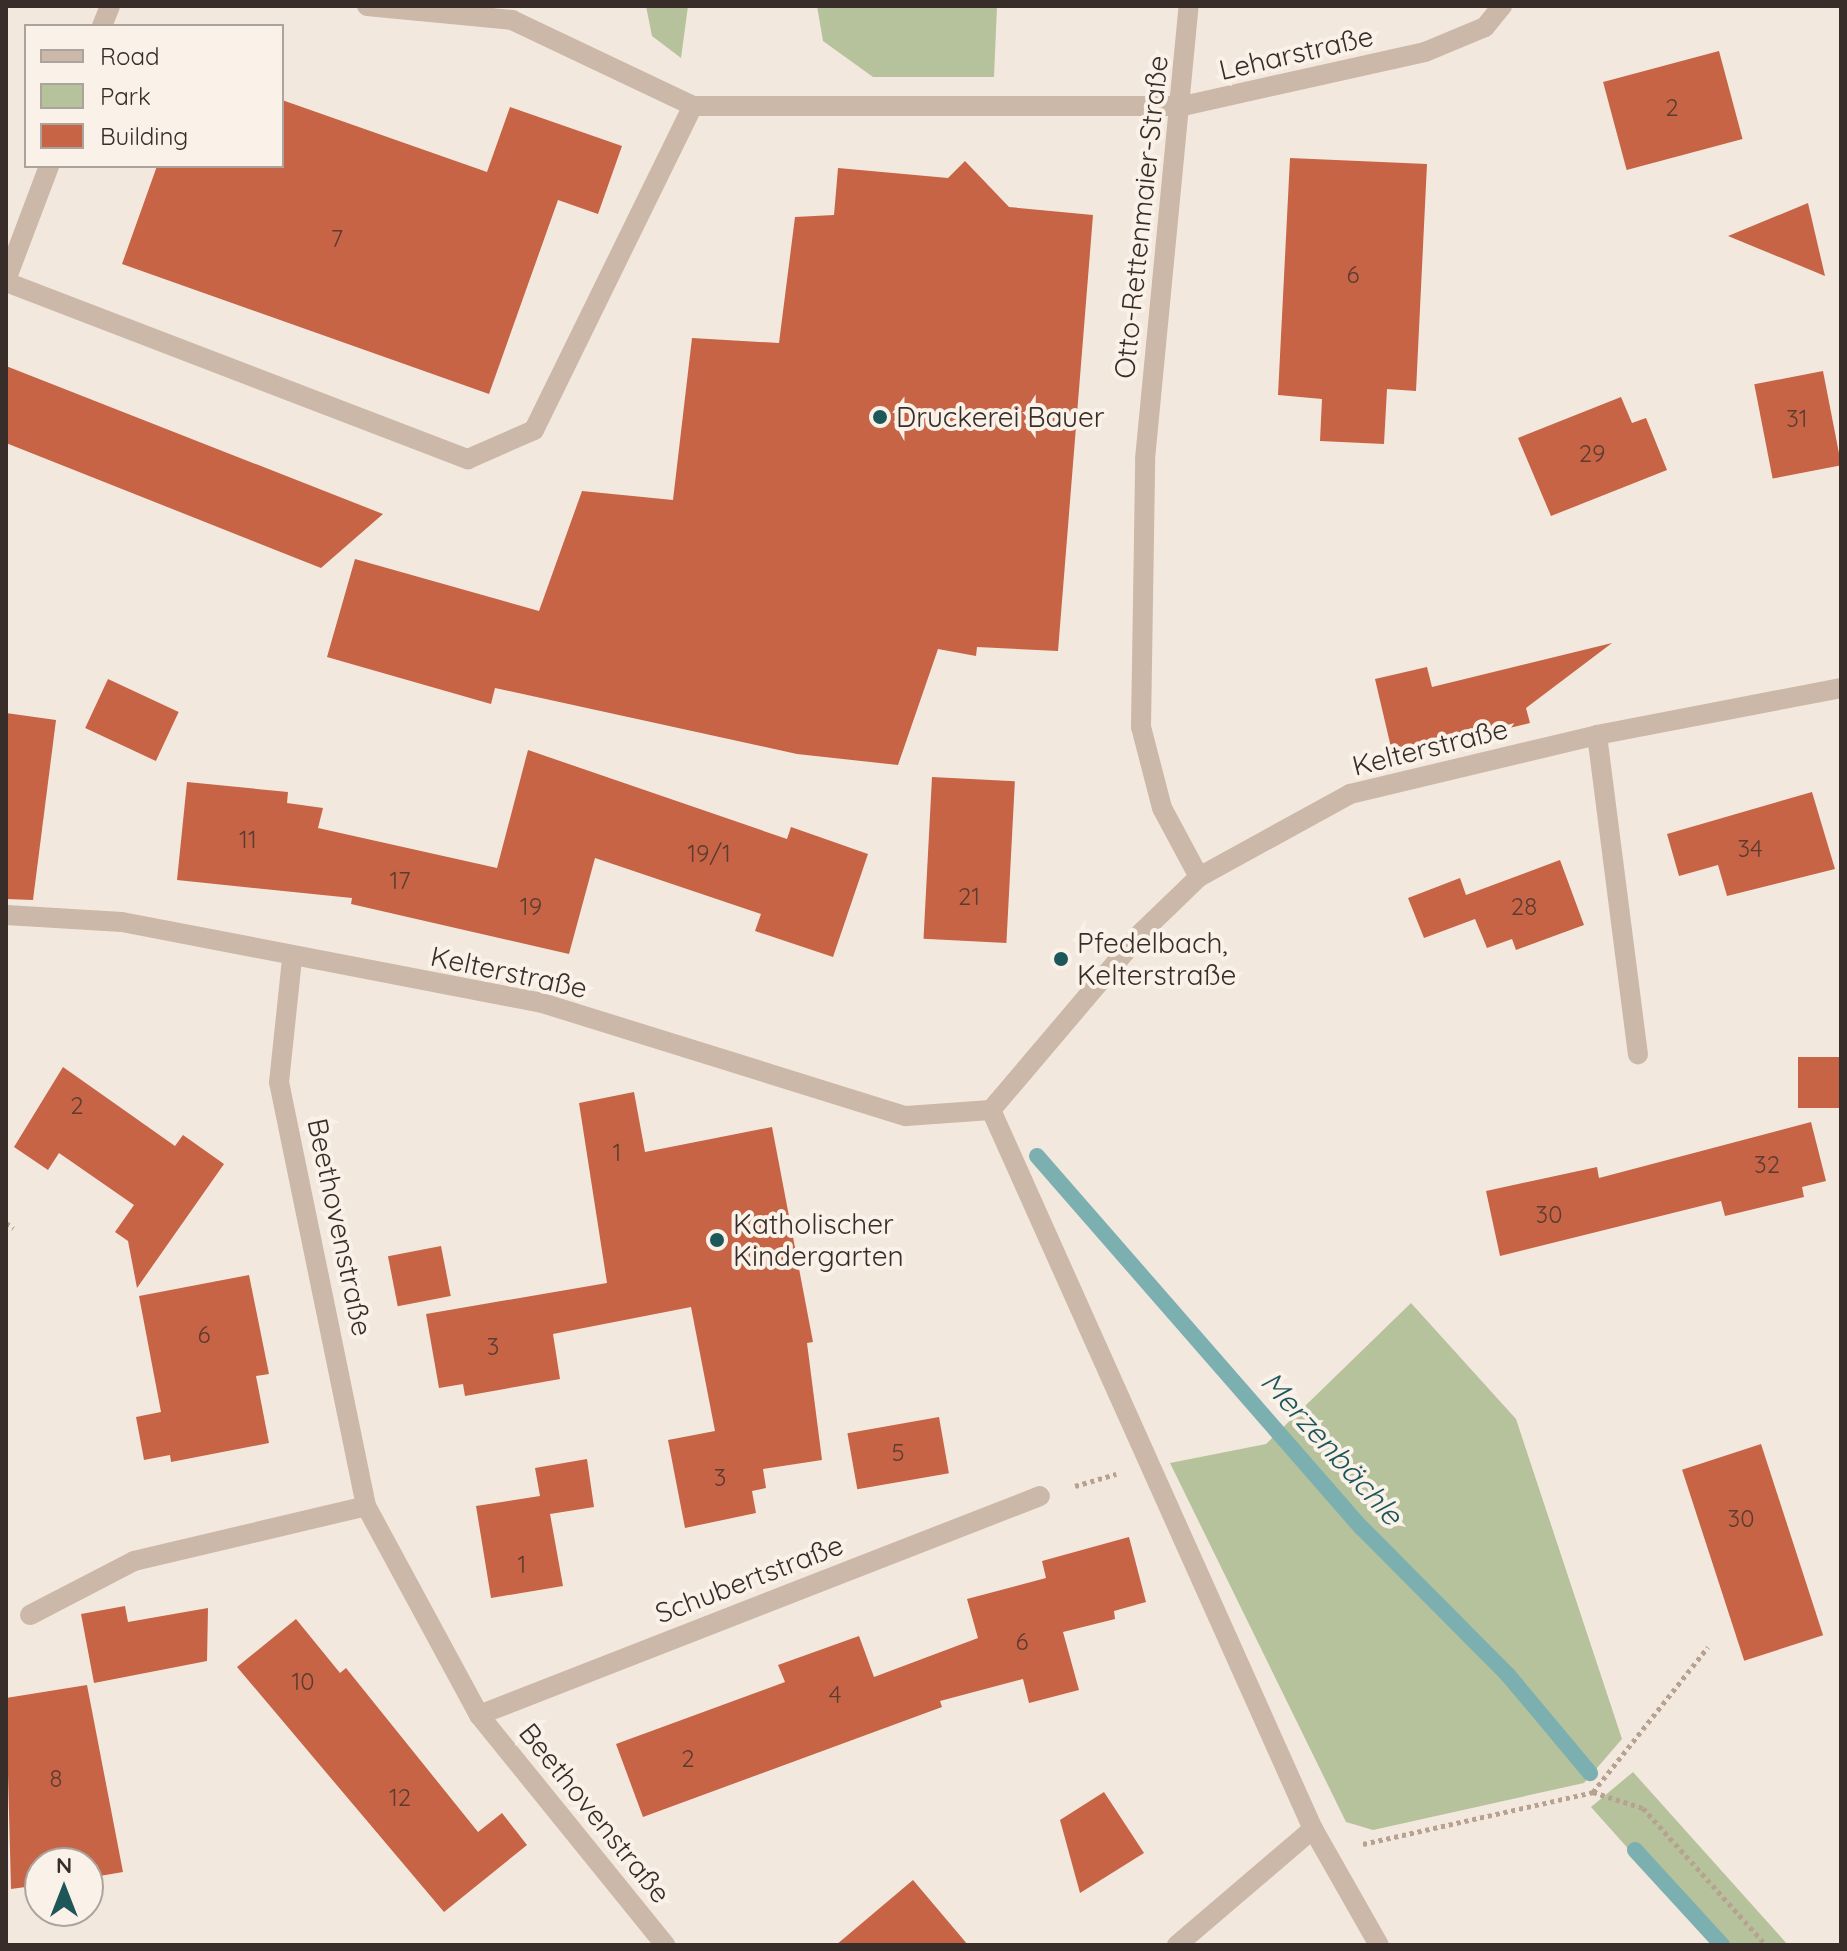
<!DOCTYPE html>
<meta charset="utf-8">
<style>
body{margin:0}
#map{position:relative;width:1847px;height:1951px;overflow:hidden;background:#f3e8dd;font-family:Quicksand,sans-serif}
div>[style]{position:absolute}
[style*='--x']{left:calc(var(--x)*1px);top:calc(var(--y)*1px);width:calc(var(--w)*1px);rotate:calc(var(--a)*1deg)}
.green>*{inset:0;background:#b6c29c}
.stream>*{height:16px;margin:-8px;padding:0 8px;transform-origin:8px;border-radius:8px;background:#7bafb0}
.building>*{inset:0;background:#c76446;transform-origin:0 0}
.path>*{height:5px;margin-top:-2.5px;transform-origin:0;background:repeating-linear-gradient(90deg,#b7a292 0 4px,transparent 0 8px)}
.service>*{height:20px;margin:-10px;padding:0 10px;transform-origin:10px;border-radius:10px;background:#cbb8a8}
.minor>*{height:20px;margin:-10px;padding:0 10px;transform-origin:10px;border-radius:10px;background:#cbb8a8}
.dots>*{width:22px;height:22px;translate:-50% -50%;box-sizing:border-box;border:4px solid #faf2e9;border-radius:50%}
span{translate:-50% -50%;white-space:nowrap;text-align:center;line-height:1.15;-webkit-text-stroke:8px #faf2e9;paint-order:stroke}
.number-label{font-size:24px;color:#5c3b30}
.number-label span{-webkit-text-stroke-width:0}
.street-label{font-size:28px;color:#382d29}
.poi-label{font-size:28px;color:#382d29}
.left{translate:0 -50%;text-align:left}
.water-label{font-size:30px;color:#1d575a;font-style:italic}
.frame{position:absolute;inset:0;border:8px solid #382d29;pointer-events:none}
.legend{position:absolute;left:24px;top:24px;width:260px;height:144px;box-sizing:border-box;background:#faf2e9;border:2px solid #aca39c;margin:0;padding:10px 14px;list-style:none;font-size:24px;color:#382d29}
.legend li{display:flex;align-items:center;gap:16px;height:40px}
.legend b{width:40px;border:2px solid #aca39c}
.north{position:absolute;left:24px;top:1847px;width:80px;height:80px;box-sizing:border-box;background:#faf2e9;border:2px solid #aca39c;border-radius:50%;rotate:0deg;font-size:22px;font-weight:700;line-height:32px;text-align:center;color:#382d29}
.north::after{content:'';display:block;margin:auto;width:28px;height:36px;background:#1d575a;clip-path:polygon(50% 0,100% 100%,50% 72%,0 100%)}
</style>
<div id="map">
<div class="green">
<i style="clip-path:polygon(646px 6px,688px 6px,681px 58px,652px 36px)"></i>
<i style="clip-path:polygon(817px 6px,997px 6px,994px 77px,873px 77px,823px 41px)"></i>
<i style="clip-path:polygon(1411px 1303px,1516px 1419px,1622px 1739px,1584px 1783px,1373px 1830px,1346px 1822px,1170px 1463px,1266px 1444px)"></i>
<i style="clip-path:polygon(1633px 1772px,1788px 1945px,1714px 1945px,1591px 1807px)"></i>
</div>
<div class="stream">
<i style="--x:1037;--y:1156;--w:494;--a:48.9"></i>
<i style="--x:1362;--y:1528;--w:207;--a:45.2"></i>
<i style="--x:1508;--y:1675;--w:128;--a:50.1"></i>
<i style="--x:1635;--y:1850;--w:129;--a:47.5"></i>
</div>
<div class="building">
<i style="left:1719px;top:51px;width:91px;height:120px;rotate:75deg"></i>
<i style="clip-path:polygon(282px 100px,487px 172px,510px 107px,622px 146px,598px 214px,558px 200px,489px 394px,122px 264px,157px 166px,282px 166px)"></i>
<i style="clip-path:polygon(1290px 158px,1427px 164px,1416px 391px,1387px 389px,1384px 444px,1320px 441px,1322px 399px,1278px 395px)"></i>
<i style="clip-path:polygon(965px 161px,1009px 207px,1093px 215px,1058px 651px,977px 647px,976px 656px,938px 649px,898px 765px,797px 754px,495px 688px,491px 704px,327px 657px,355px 559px,539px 611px,582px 491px,673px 500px,692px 338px,779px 343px,795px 217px,834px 215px,838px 168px,948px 178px)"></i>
<i style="clip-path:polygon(1808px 203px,1825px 276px,1728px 236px)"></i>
<i style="clip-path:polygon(6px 366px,383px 514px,321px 568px,6px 443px)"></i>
<i style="left:1823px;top:371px;width:96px;height:70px;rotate:79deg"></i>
<i style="clip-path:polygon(1621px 397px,1632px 423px,1646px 418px,1667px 470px,1551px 516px,1518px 438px)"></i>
<i style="clip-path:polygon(1612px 643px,1526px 708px,1530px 723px,1393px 756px,1375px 679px,1427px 667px,1432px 687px)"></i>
<i style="left:108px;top:679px;width:78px;height:54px;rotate:25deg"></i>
<i style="clip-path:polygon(6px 713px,56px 720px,33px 900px,6px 899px)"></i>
<i style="clip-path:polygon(528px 750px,787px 839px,791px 827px,868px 854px,833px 957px,755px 931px,761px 914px,595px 858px,569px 954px,351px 904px,352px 898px,177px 880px,187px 782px,288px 792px,287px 803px,323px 808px,318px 828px,497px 868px)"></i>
<i style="left:932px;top:777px;width:83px;height:162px;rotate:3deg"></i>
<i style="clip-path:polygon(1812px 792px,1835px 869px,1727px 896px,1718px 865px,1679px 876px,1667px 834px)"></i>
<i style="clip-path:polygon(1560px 860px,1584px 925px,1516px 950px,1512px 939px,1487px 948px,1475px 919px,1424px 938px,1408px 898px,1460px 878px,1466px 895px)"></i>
<i style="left:1841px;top:1057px;width:51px;height:43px;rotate:90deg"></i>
<i style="clip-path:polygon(63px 1067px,175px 1146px,183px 1135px,224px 1164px,137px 1288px,128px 1241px,115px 1232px,134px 1205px,59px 1153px,48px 1170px,14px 1147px)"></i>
<i style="clip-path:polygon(634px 1092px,645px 1152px,772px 1127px,813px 1342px,807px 1343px,822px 1460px,763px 1469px,766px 1488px,752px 1491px,756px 1513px,685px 1528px,668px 1440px,715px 1431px,691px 1307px,553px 1334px,560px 1379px,465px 1396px,463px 1384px,439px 1388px,426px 1314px,607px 1283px,579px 1103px)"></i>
<i style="clip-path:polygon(1811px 1122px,1826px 1181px,1802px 1187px,1804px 1197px,1725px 1216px,1721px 1201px,1500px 1256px,1486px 1191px,1597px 1167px,1599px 1178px)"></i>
<i style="left:441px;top:1246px;width:51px;height:54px;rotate:79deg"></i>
<i style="clip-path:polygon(249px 1275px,269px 1374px,256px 1376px,269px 1443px,171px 1462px,170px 1455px,144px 1460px,136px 1417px,161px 1412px,139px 1296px)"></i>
<i style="left:939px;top:1417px;width:57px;height:93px;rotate:80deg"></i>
<i style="left:1761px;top:1444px;width:201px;height:83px;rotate:72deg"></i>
<i style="clip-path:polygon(587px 1459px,594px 1507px,550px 1514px,563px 1586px,491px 1598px,476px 1506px,540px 1496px,535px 1468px)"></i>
<i style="clip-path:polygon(1129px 1537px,1146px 1602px,1114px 1611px,1115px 1619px,1063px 1632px,1079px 1690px,1029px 1703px,1023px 1679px,940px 1701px,942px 1707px,643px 1817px,616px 1744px,785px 1682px,778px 1665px,859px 1636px,874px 1677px,978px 1638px,967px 1599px,1046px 1578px,1042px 1561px)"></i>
<i style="clip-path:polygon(125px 1606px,128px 1622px,208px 1608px,207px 1661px,94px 1683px,81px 1614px)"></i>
<i style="clip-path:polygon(296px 1619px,340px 1673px,346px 1668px,478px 1832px,502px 1813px,527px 1845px,444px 1912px,237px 1667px)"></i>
<i style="clip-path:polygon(87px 1685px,123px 1872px,88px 1878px,88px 1863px,40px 1863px,40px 1885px,11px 1889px,6px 1698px)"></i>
<i style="clip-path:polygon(1104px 1792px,1144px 1853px,1080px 1893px,1060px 1820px)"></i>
<i style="clip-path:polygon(913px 1880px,968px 1945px,836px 1945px)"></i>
</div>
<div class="path">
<i style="--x:6;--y:1223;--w:9;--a:36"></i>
<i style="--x:1075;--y:1486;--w:43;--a:-16.3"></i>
<i style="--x:1593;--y:1792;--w:185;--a:-51.6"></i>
<i style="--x:1363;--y:1844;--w:236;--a:-12.7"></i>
<i style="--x:1593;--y:1792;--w:52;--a:17.7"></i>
<i style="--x:1643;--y:1808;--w:184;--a:48.1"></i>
</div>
<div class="service">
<i style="--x:367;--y:6;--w:146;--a:5.5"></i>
<i style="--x:512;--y:20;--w:200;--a:25.4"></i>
<i style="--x:693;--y:106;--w:490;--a:0"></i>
<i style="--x:102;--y:26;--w:22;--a:-68"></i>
<i style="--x:6;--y:280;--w:122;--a:-69.3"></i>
<i style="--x:6;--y:282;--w:495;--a:21"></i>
<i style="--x:468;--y:459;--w:72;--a:-23.7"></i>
<i style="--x:534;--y:430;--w:361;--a:-63.9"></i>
</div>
<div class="minor">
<i style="--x:1183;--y:106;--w:248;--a:-12.6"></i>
<i style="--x:1425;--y:52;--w:65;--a:-22.6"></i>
<i style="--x:1485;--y:27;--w:27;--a:-51"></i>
<i style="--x:1597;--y:735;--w:322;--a:82.7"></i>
<i style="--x:1199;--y:877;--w:172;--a:-28.8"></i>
<i style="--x:1350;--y:794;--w:254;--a:-13.4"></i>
<i style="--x:1597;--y:735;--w:248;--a:-10.9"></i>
<i style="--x:6;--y:915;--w:116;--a:3.5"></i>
<i style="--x:122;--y:922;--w:425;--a:10.9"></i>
<i style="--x:539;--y:1002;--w:384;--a:17.3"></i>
<i style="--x:906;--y:1116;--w:85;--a:-4"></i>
<i style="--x:292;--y:959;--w:124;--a:96"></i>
<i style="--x:279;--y:1082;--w:433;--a:78.4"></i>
<i style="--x:366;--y:1506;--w:238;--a:61.6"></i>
<i style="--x:479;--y:1715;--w:296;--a:51"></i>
<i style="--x:991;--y:1110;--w:233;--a:-49.7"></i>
<i style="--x:1142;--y:932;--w:79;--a:-44"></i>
<i style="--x:1199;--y:877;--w:78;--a:-118.2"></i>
<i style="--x:1162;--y:808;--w:84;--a:-104.5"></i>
<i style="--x:1141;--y:727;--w:268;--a:-89.1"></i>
<i style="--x:1145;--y:459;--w:455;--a:-84.5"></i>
<i style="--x:991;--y:1110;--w:788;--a:65.88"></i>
<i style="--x:1313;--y:1829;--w:133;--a:60.4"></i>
<i style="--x:30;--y:1615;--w:117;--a:-27.4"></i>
<i style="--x:134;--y:1561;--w:238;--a:-13.3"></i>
<i style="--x:479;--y:1715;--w:602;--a:-21.32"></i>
<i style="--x:1177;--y:1945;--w:179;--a:-40.5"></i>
</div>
<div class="dots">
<i style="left:880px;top:417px;background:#1d575a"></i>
<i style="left:1061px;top:959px;background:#1d575a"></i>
<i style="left:717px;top:1240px;background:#1d575a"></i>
</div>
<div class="number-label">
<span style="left:1672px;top:108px">2</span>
<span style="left:337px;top:239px">7</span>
<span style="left:1353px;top:275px">6</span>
<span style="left:1797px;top:419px">31</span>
<span style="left:1592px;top:454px">29</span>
<span style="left:248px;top:840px">11</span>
<span style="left:1750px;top:849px">34</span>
<span style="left:709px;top:854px">19/1</span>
<span style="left:400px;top:881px">17</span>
<span style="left:969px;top:897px">21</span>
<span style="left:531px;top:907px">19</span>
<span style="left:1524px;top:907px">28</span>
<span style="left:77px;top:1106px">2</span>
<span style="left:617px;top:1153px">1</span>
<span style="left:1767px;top:1165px">32</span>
<span style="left:1549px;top:1215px">30</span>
<span style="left:204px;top:1335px">6</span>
<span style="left:493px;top:1347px">3</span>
<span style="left:898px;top:1453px">5</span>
<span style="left:720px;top:1478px">3</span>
<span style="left:1741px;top:1519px">30</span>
<span style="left:522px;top:1565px">1</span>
<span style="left:1022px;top:1642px">6</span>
<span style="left:303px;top:1682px">10</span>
<span style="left:835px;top:1695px">4</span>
<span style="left:688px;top:1759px">2</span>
<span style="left:56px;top:1779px">8</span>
<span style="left:400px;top:1798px">12</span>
</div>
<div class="street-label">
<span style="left:1296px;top:53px;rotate:-13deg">Leharstraße</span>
<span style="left:1141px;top:217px;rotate:-84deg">Otto-Rettenmaier-Straße</span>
<span style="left:1430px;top:747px;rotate:-14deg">Kelterstraße</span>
<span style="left:509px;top:972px;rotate:12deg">Kelterstraße</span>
<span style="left:340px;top:1227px;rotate:78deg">Beethovenstraße</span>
<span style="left:749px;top:1579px;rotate:-21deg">Schubertstraße</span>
<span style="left:595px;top:1813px;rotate:51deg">Beethovenstraße</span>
</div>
<div class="poi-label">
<span class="left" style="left:896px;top:417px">Druckerei Bauer</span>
<span class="left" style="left:1077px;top:959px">Pfedelbach,<br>Kelterstraße</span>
<span class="left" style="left:733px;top:1240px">Katholischer<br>Kindergarten</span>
</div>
<div class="water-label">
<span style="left:1332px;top:1448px;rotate:48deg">Merzenbächle</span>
</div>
<div class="frame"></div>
<ul class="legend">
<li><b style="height:10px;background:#cbb8a8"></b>Road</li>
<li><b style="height:22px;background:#b6c29c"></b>Park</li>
<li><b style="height:22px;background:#c76446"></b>Building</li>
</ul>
<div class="north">N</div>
</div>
